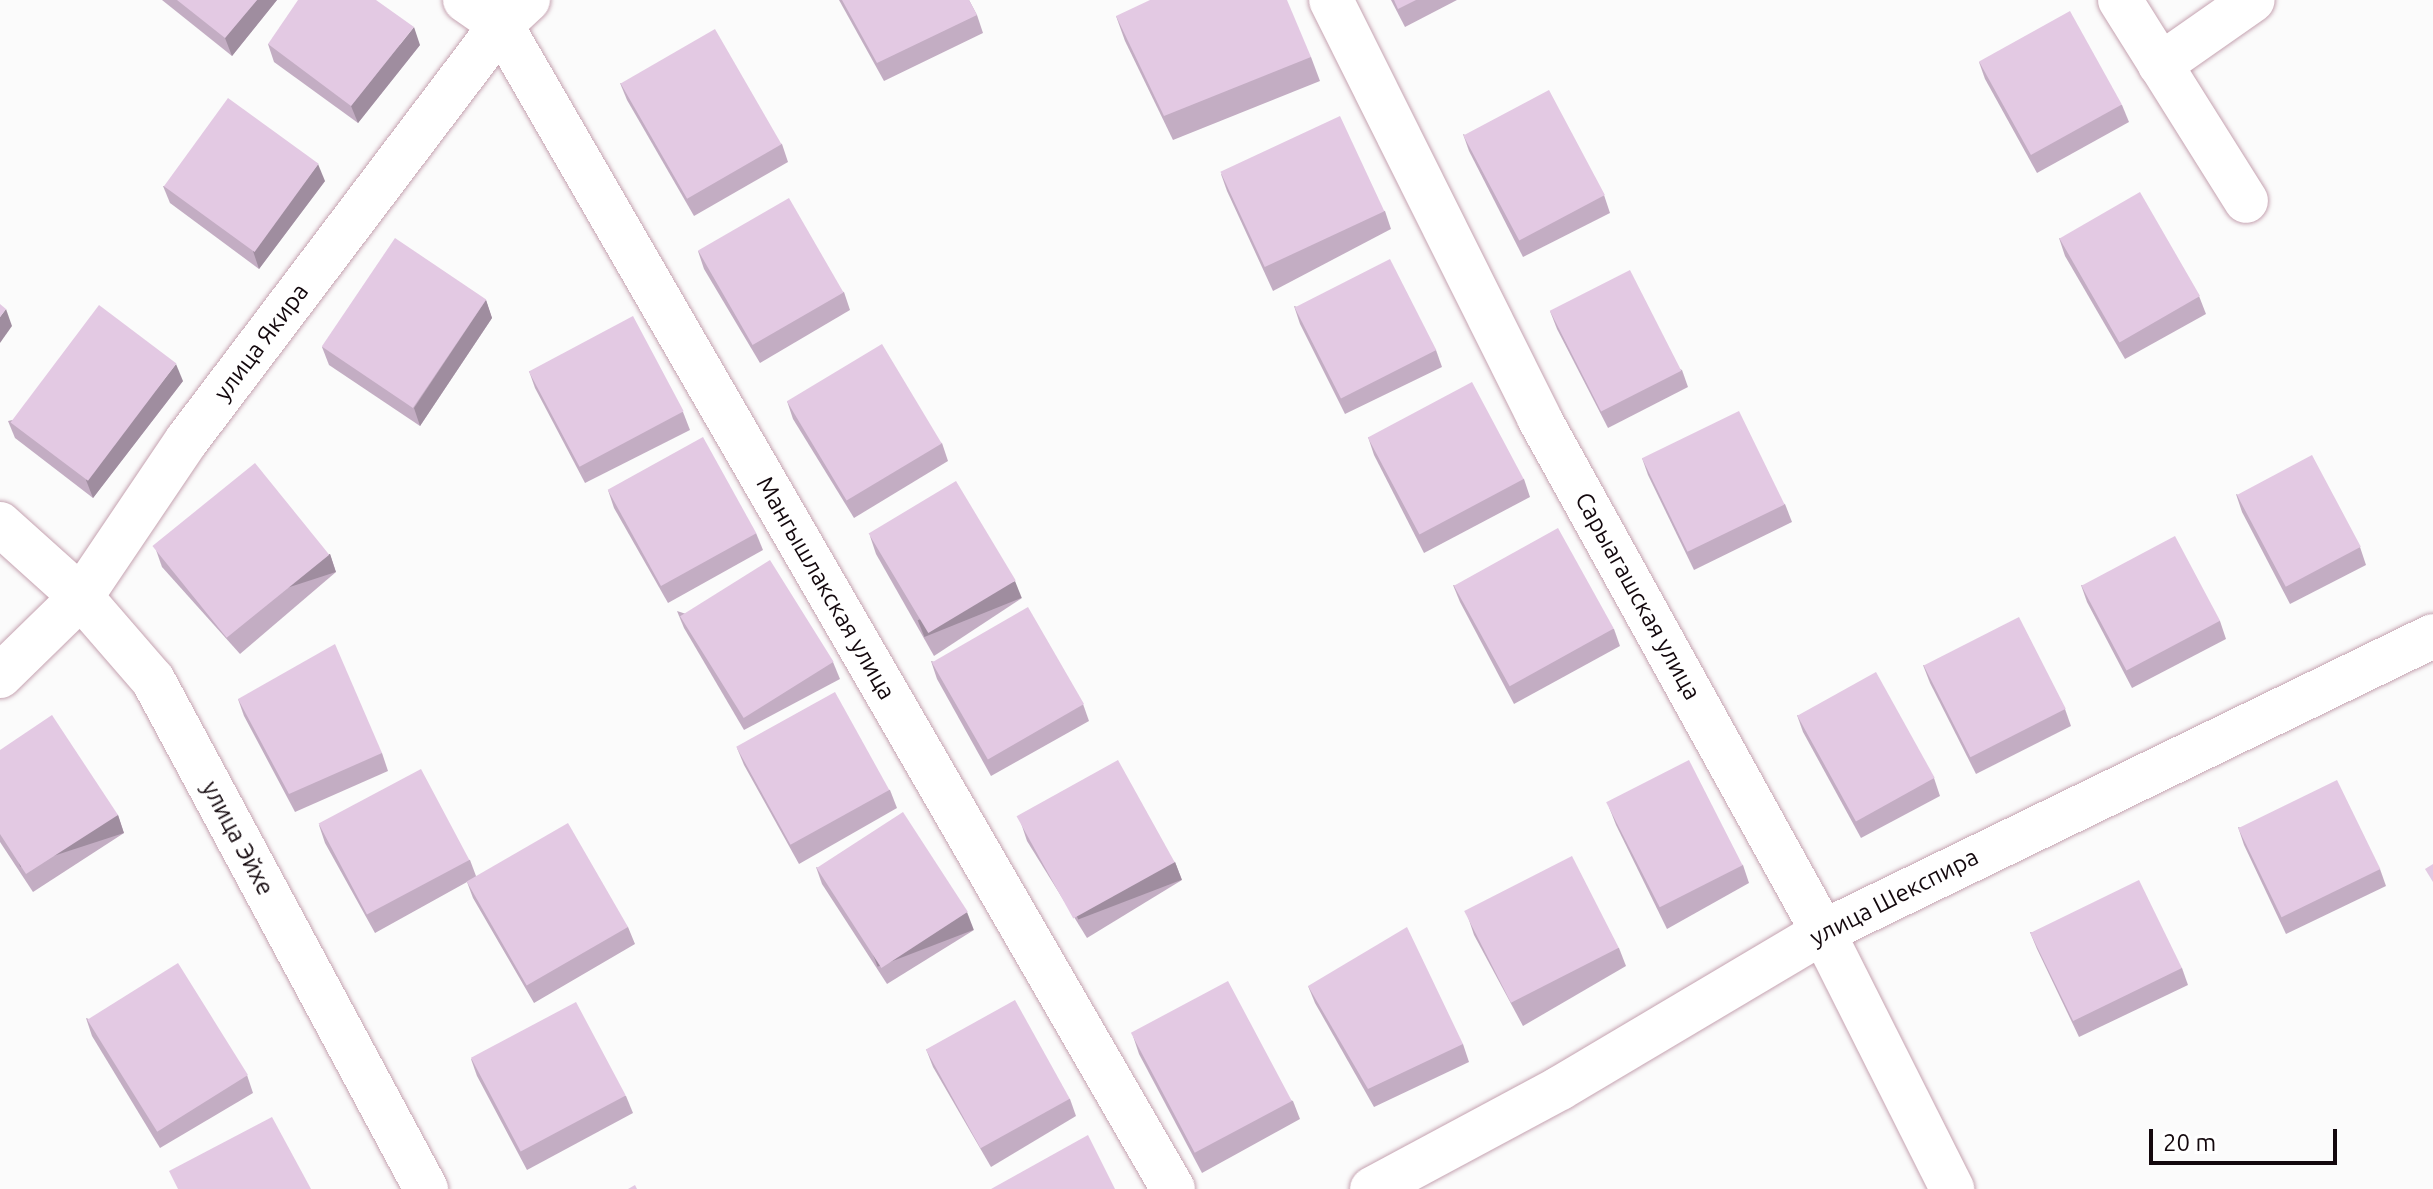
<!DOCTYPE html>
<meta charset="utf-8">
<style>
body{margin:0}
#map{position:relative;width:2433px;height:1189px;overflow:hidden;background:#fbfbfb;font-family:Ubuntu,sans-serif}
div>[style]{position:absolute}
[style*='--x']{left:calc(var(--x)*1px);top:calc(var(--y)*1px);width:calc(var(--w)*1px);rotate:calc(var(--a)*1deg)}
.roads{filter:drop-shadow(0 0 2px #c5a3b1) drop-shadow(0 0 2px #c5a3b1)}
.minor>*{height:44px;margin:-22px;padding:0 22px;transform-origin:22px;border-radius:22px;background:#fff}
.wall>*{inset:0;background:#c3adc3}
.shaded-wall>*{inset:0;background:#9f8d9f;transform-origin:0 0}
.building>*{inset:0;background:#e3c9e3;transform-origin:0 0}
span{translate:-50% -50%;white-space:nowrap;text-align:center;line-height:1.15;-webkit-text-stroke:6px #fff;paint-order:stroke}
.street-label{font-size:24px;color:#13080d}
.scale{position:absolute;left:2149px;top:1129px;width:188px;height:36px;box-sizing:border-box;border:4px solid #13080d;border-top:0;padding-left:10px;font-size:24px;line-height:28px;white-space:nowrap;color:#13080d;-webkit-text-stroke:6px #fff;paint-order:stroke}
</style>
<div id="map">
<div class="roads">
<div class="minor">
<i style="--x:465;--y:0;--w:44;--a:34.8"></i>
<i style="--x:501;--y:25;--w:1344;--a:60"></i>
<i style="--x:1331;--y:0;--w:467;--a:63.5"></i>
<i style="--x:1539;--y:418;--w:587;--a:61.08"></i>
<i style="--x:1823;--y:932;--w:288;--a:63.3"></i>
<i style="--x:2120;--y:0;--w:237;--a:57.9"></i>
<i style="--x:2160;--y:65;--w:113;--a:-35"></i>
<i style="--x:0;--y:524;--w:109;--a:42"></i>
<i style="--x:81;--y:597;--w:110;--a:49.1"></i>
<i style="--x:153;--y:680;--w:578;--a:61.79"></i>
<i style="--x:0;--y:676;--w:113;--a:-44.3"></i>
<i style="--x:81;--y:597;--w:189;--a:-56"></i>
<i style="--x:187;--y:440;--w:520;--a:-52.89"></i>
<i style="--x:501;--y:25;--w:37;--a:-43"></i>
<i style="--x:1372;--y:1189;--w:213;--a:-28.2"></i>
<i style="--x:1560;--y:1088;--w:306;--a:-30.7"></i>
<i style="--x:1823;--y:932;--w:678;--a:-25.88"></i>
</div>
</div>
<div class="wall">
<i style="clip-path:polygon(162px 0,277px 0,232px 56px)"></i>
<i style="clip-path:polygon(839px 0,969px 0,977px 15px,983px 33px,884px 81px)"></i>
<i style="clip-path:polygon(1391px 0,1457px 0,1405px 27px)"></i>
<i style="clip-path:polygon(1116px 16px,1311px 57px,1320px 81px,1173px 140px,1125px 41px)"></i>
<i style="clip-path:polygon(268px 44px,420px 45px,358px 123px,274px 62px)"></i>
<i style="clip-path:polygon(1979px 62px,2122px 105px,2129px 122px,2037px 173px,1985px 79px)"></i>
<i style="clip-path:polygon(620px 83px,782px 144px,788px 162px,694px 216px,627px 100px)"></i>
<i style="clip-path:polygon(1463px 134px,1604px 195px,1610px 213px,1523px 257px,1469px 151px)"></i>
<i style="clip-path:polygon(1221px 174px,1385px 211px,1391px 229px,1273px 291px,1227px 191px)"></i>
<i style="clip-path:polygon(325px 181px,259px 269px,170px 203px,163px 186px)"></i>
<i style="clip-path:polygon(2059px 238px,2199px 296px,2206px 314px,2125px 359px,2065px 256px)"></i>
<i style="clip-path:polygon(698px 251px,844px 292px,850px 310px,760px 363px,704px 269px)"></i>
<i style="clip-path:polygon(486px 300px,492px 318px,420px 426px,329px 365px,322px 347px)"></i>
<i style="clip-path:polygon(1294px 306px,1436px 350px,1442px 367px,1345px 414px,1300px 324px)"></i>
<i style="clip-path:polygon(1550px 311px,1682px 370px,1688px 387px,1608px 428px,1557px 329px)"></i>
<i style="clip-path:polygon(529px 371px,683px 412px,690px 430px,585px 483px,535px 388px)"></i>
<i style="clip-path:polygon(183px 381px,93px 498px,15px 438px,8px 421px)"></i>
<i style="clip-path:polygon(787px 401px,942px 443px,948px 461px,854px 518px,793px 419px)"></i>
<i style="clip-path:polygon(1368px 437px,1524px 479px,1530px 497px,1424px 553px,1374px 455px)"></i>
<i style="clip-path:polygon(1642px 458px,1785px 504px,1792px 522px,1694px 570px,1648px 475px)"></i>
<i style="clip-path:polygon(608px 490px,756px 533px,763px 550px,668px 603px,614px 508px)"></i>
<i style="clip-path:polygon(2236px 494px,2360px 547px,2366px 565px,2290px 604px,2242px 512px)"></i>
<i style="clip-path:polygon(870px 536px,1022px 598px,934px 656px,876px 554px)"></i>
<i style="clip-path:polygon(156px 550px,330px 554px,336px 572px,240px 654px,162px 567px)"></i>
<i style="clip-path:polygon(1453px 585px,1614px 629px,1620px 646px,1514px 704px,1460px 602px)"></i>
<i style="clip-path:polygon(2081px 585px,2220px 621px,2226px 639px,2132px 688px,2087px 602px)"></i>
<i style="clip-path:polygon(677px 611px,833px 662px,840px 679px,744px 730px,684px 628px)"></i>
<i style="clip-path:polygon(931px 661px,1083px 704px,1089px 721px,991px 776px,937px 679px)"></i>
<i style="clip-path:polygon(1923px 665px,2065px 709px,2071px 726px,1976px 774px,1930px 683px)"></i>
<i style="clip-path:polygon(238px 699px,382px 753px,388px 771px,295px 812px,244px 716px)"></i>
<i style="clip-path:polygon(1797px 715px,1934px 778px,1940px 796px,1861px 838px,1803px 732px)"></i>
<i style="clip-path:polygon(737px 748px,890px 790px,897px 808px,799px 864px,744px 765px)"></i>
<i style="clip-path:polygon(0 750px,118px 815px,124px 833px,33px 892px,0 842px)"></i>
<i style="clip-path:polygon(1609px 807px,1743px 865px,1749px 883px,1667px 929px,1616px 825px)"></i>
<i style="clip-path:polygon(1021px 823px,1175px 862px,1182px 880px,1087px 938px,1027px 841px)"></i>
<i style="clip-path:polygon(319px 825px,470px 860px,476px 876px,628px 927px,635px 944px,534px 1003px,473px 898px,467px 882px,375px 933px,325px 843px)"></i>
<i style="clip-path:polygon(2238px 827px,2380px 869px,2386px 886px,2286px 934px,2244px 845px)"></i>
<i style="clip-path:polygon(816px 867px,974px 930px,887px 984px,822px 884px)"></i>
<i style="clip-path:polygon(1468px 917px,1619px 948px,1626px 966px,1523px 1026px,1474px 935px)"></i>
<i style="clip-path:polygon(2030px 932px,2182px 968px,2188px 985px,2079px 1037px,2037px 949px)"></i>
<i style="clip-path:polygon(1308px 986px,1463px 1044px,1469px 1062px,1374px 1107px,1315px 1003px)"></i>
<i style="clip-path:polygon(86px 1018px,247px 1075px,253px 1093px,160px 1148px,92px 1036px)"></i>
<i style="clip-path:polygon(1133px 1036px,1293px 1101px,1300px 1119px,1202px 1173px,1139px 1054px)"></i>
<i style="clip-path:polygon(926px 1049px,1070px 1099px,1076px 1116px,991px 1167px,933px 1067px)"></i>
<i style="clip-path:polygon(471px 1059px,626px 1096px,633px 1113px,527px 1170px,477px 1076px)"></i>
</div>
<div class="shaded-wall">
<i style="clip-path:polygon(257px 0,277px 0,232px 56px,225px 38px)"></i>
<i style="clip-path:polygon(414px 27px,420px 45px,358px 123px,351px 106px)"></i>
<i style="clip-path:polygon(318px 164px,325px 181px,259px 269px,253px 251px)"></i>
<i style="clip-path:polygon(486px 300px,492px 318px,420px 426px,414px 408px)"></i>
<i style="clip-path:polygon(6px 309px,12px 326px,0 343px,0 317px)"></i>
<i style="clip-path:polygon(176px 364px,183px 381px,93px 498px,86px 480px)"></i>
<i style="left:330px;top:554px;width:19px;height:126px;rotate:72deg"></i>
<i style="left:1015px;top:581px;width:18px;height:105px;rotate:68deg"></i>
<i style="left:118px;top:815px;width:19px;height:109px;rotate:72deg"></i>
<i style="left:1175px;top:862px;width:19px;height:111px;rotate:69deg"></i>
<i style="left:967px;top:912px;width:19px;height:103px;rotate:69deg"></i>
</div>
<div class="building">
<i style="clip-path:polygon(177px 0,257px 0,225px 38px)"></i>
<i style="clip-path:polygon(298px 0,376px 0,414px 27px,351px 106px,268px 44px)"></i>
<i style="clip-path:polygon(842px 0,969px 0,977px 15px,877px 63px)"></i>
<i style="clip-path:polygon(1150px 0,1287px 0,1311px 57px,1164px 116px,1116px 16px)"></i>
<i style="clip-path:polygon(1394px 0,1416px 0,1398px 9px)"></i>
<i style="left:2070px;top:11px;width:107px;height:104px;rotate:61deg"></i>
<i style="left:715px;top:29px;width:133px;height:109px;rotate:60deg"></i>
<i style="left:1549px;top:90px;width:119px;height:97px;rotate:62deg"></i>
<i style="left:228px;top:98px;width:112px;height:109px;rotate:36deg"></i>
<i style="left:1340px;top:116px;width:105px;height:132px;rotate:65deg"></i>
<i style="left:2140px;top:192px;width:120px;height:93px;rotate:60deg"></i>
<i style="left:789px;top:198px;width:109px;height:105px;rotate:60deg"></i>
<i style="left:395px;top:238px;width:110px;height:131px;rotate:34deg"></i>
<i style="left:1390px;top:259px;width:102px;height:107px;rotate:63deg"></i>
<i style="left:1630px;top:270px;width:113px;height:90px;rotate:63deg"></i>
<i style="clip-path:polygon(0 304px,6px 309px,0 317px)"></i>
<i style="left:99px;top:305px;width:97px;height:147px;rotate:37deg"></i>
<i style="left:633px;top:316px;width:108px;height:118px;rotate:62deg"></i>
<i style="left:882px;top:344px;width:116px;height:111px;rotate:59deg"></i>
<i style="left:1472px;top:382px;width:110px;height:118px;rotate:62deg"></i>
<i style="left:1739px;top:411px;width:104px;height:108px;rotate:64deg"></i>
<i style="left:703px;top:437px;width:110px;height:109px;rotate:61deg"></i>
<i style="left:2312px;top:455px;width:104px;height:85px;rotate:62deg"></i>
<i style="left:255px;top:463px;width:118px;height:132px;rotate:51deg"></i>
<i style="left:956px;top:481px;width:116px;height:102px;rotate:59deg"></i>
<i style="left:1558px;top:528px;width:115px;height:119px;rotate:61deg"></i>
<i style="left:2175px;top:536px;width:96px;height:106px;rotate:62deg"></i>
<i style="left:770px;top:560px;width:120px;height:106px;rotate:58deg"></i>
<i style="left:1028px;top:607px;width:112px;height:111px;rotate:60deg"></i>
<i style="left:2019px;top:617px;width:103px;height:107px;rotate:63deg"></i>
<i style="clip-path:polygon(335px 644px,382px 753px,289px 794px,238px 699px)"></i>
<i style="left:1876px;top:672px;width:121px;height:90px;rotate:61deg"></i>
<i style="left:835px;top:692px;width:112px;height:113px;rotate:61deg"></i>
<i style="clip-path:polygon(52px 715px,118px 815px,26px 874px,0 834px,0 750px)"></i>
<i style="left:1118px;top:760px;width:117px;height:116px;rotate:61deg"></i>
<i style="left:1689px;top:760px;width:118px;height:93px;rotate:63deg"></i>
<i style="left:421px;top:769px;width:103px;height:116px;rotate:62deg"></i>
<i style="left:2337px;top:780px;width:99px;height:110px;rotate:64deg"></i>
<i style="left:903px;top:812px;width:119px;height:103px;rotate:57deg"></i>
<i style="left:568px;top:823px;width:120px;height:117px;rotate:60deg"></i>
<i style="left:1572px;top:856px;width:103px;height:121px;rotate:63deg"></i>
<i style="clip-path:polygon(2433px 864px,2433px 882px,2425px 869px)"></i>
<i style="left:2139px;top:880px;width:98px;height:121px;rotate:64deg"></i>
<i style="clip-path:polygon(1407px 927px,1463px 1044px,1368px 1089px,1308px 986px)"></i>
<i style="left:178px;top:963px;width:132px;height:107px;rotate:58deg"></i>
<i style="left:1228px;top:981px;width:136px;height:110px;rotate:62deg"></i>
<i style="left:1015px;top:1000px;width:113px;height:102px;rotate:61deg"></i>
<i style="left:576px;top:1002px;width:106px;height:119px;rotate:62deg"></i>
<i style="clip-path:polygon(272px 1117px,311px 1189px,178px 1189px,169px 1171px)"></i>
<i style="clip-path:polygon(1088px 1135px,1115px 1189px,991px 1189px)"></i>
<i style="clip-path:polygon(635px 1185px,637px 1189px,628px 1189px)"></i>
</div>
<div class="street-label">
<span style="left:261px;top:342px;rotate:-53deg">улица Якира</span>
<span style="left:826px;top:588px;rotate:60deg">Мангышлакская улица</span>
<span style="left:1638px;top:596px;rotate:61deg">Сарыагашская улица</span>
<span style="left:238px;top:838px;rotate:62deg">улица Эйхе</span>
<span style="left:1894px;top:897px;rotate:-27deg">улица Шекспира</span>
</div>
<div class="scale">20 m</div>
</div>
